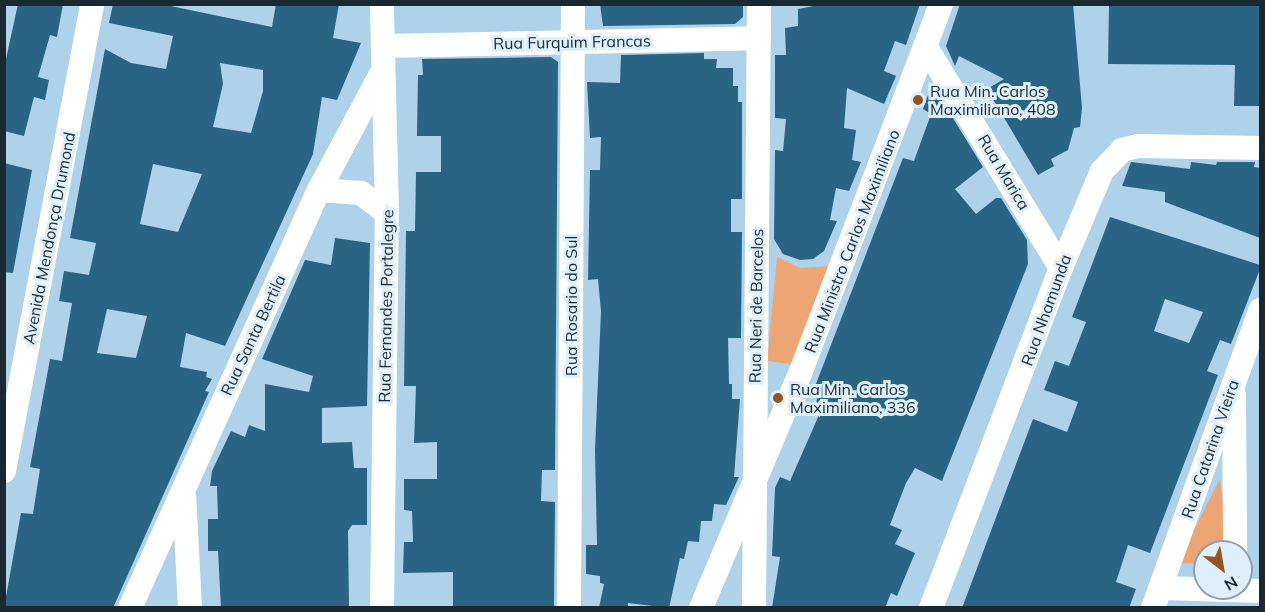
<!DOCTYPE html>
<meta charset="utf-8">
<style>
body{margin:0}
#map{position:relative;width:1265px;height:612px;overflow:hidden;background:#aed2e9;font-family:Mulish,sans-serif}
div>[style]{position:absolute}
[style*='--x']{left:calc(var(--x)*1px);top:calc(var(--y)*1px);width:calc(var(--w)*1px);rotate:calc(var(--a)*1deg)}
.green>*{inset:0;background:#eda574}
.building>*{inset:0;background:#2a6483}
.minor>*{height:24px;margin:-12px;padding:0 12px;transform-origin:12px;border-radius:12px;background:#fff}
.dots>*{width:16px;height:16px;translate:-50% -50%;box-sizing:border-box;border:3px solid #def0fc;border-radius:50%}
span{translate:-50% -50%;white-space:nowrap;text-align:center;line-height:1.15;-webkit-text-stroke:6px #def0fc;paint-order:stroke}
.street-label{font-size:16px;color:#1a2831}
.poi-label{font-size:16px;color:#1a2831}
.left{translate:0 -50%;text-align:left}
.frame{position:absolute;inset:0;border:6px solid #1a2831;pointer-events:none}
.north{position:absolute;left:1193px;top:540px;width:60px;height:60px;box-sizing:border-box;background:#def0fc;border:2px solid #90a0ab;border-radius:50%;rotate:149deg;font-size:16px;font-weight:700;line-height:24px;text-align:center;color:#1a2831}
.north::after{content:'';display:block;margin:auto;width:21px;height:27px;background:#955421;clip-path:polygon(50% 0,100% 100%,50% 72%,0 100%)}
</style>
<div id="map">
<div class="green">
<i style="clip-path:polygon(777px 257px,800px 268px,831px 266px,799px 365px,767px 361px)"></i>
<i style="clip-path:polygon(1220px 479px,1229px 552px,1205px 552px,1205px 564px,1177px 563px)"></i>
</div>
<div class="building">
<i style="clip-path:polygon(18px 4px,63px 4px,57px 37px,50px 35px,38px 77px,49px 80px,45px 100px,34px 97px,24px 136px,4px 131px,4px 68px)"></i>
<i style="clip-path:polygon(evenodd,113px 4px,161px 4px,272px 27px,276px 4px,339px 4px,333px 38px,361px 43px,337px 100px,322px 97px,313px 154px,225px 346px,186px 333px,180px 367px,207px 372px,206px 377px,212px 379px,205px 391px,209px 392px,113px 608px,4px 608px,21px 513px,33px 514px,40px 469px,30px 467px,50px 359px,62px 361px,72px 303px,59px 301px,64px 271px,89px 275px,96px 243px,70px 238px,105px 49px,131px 63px,166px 69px,173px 36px,109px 23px,113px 4px,220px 63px,263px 70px,263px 91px,251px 133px,213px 127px,223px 84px,220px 63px,113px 4px,153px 164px,202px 174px,178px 232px,140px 224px,153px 164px,113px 4px,107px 309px,147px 316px,136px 358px,97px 353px,107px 309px)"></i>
<i style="clip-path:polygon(600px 4px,743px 4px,743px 17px,735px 24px,603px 26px)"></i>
<i style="clip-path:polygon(824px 4px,920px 4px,906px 45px,895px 41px,884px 71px,896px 76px,884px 104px,847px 88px,844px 128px,856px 130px,852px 160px,861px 162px,849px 191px,836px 188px,830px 220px,837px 221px,824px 251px,813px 259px,800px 260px,783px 254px,774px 239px,775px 150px,783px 151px,786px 119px,775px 118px,775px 55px,786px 55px,785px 28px,798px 26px,798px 9px)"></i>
<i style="clip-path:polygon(960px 4px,1073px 4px,1082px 108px,1080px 127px,1074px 128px,1068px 150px,1051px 159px,1054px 166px,1038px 175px,987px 89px,1004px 79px,959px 56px,955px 66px,946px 46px)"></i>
<i style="clip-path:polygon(1109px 4px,1260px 4px,1260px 106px,1234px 106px,1235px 65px,1108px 64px)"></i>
<i style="clip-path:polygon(704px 53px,704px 59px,717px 59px,716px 68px,733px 68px,733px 86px,738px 86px,738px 102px,742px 102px,742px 199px,731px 199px,731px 232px,742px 232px,741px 338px,728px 338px,729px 384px,732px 384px,732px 399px,740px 399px,734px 477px,739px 477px,726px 505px,714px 504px,712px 521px,701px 521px,699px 542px,688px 541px,684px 559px,680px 558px,669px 608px,628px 603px,628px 608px,599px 608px,604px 584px,600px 583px,600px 576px,586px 574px,586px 545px,597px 545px,595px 450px,601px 311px,598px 279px,588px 280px,590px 170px,600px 170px,601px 137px,590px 138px,587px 82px,620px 83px,621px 55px)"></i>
<i style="clip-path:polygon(551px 57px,558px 62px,555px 470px,542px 470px,541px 501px,555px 502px,554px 606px,453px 608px,453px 572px,403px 573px,404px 542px,413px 542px,412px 511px,404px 510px,404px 479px,437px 479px,437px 442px,414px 443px,416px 386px,404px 386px,406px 231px,415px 231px,416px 172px,441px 172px,441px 136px,417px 136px,418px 75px,423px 75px,422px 59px)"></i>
<i style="clip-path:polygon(932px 84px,983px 167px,955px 189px,976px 214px,996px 198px,1001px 198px,1027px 240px,1028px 264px,942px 481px,915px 468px,906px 483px,890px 525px,902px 530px,895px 544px,915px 553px,897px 596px,891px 593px,885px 608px,772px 608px,780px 557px,772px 556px,775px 488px,780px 477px,790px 481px,819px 415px,812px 412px,820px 392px,814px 389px,903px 158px,914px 161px,931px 114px,923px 109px)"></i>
<i style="clip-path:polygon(1131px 162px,1190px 169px,1191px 162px,1216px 165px,1217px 162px,1255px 162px,1254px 167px,1260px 168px,1260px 238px,1165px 202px,1165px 192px,1122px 186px)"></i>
<i style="clip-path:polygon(4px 163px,32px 170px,13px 273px,4px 272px)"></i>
<i style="clip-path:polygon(evenodd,1110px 217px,1260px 265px,1260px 269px,1231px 344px,1220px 340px,1207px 371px,1218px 375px,1150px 553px,1128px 545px,1116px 582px,1136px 589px,1129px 608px,962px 608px,1033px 419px,1067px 432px,1078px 402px,1044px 390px,1055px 361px,1069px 366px,1086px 322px,1072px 317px,1110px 217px,1165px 299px,1203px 312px,1189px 343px,1154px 331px,1165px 299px)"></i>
<i style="clip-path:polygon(335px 238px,370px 243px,367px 406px,322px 408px,322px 443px,352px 442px,354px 468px,367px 468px,367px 525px,352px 525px,348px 531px,349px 608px,221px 608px,218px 551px,208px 551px,208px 519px,218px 519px,217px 486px,210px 486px,212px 471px,231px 431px,245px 437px,249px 425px,265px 431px,265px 384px,309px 392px,313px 376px,262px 359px,305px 260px,331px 265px)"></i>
</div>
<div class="minor">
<i style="--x:385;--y:46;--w:374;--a:-1.2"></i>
<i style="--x:926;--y:47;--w:259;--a:58.6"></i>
<i style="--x:319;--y:190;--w:42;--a:4.1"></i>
<i style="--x:361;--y:193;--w:33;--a:38"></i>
<i style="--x:1234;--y:395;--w:157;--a:89.6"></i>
<i style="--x:4;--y:471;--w:475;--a:-79.3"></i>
<i style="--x:184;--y:493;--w:115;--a:87"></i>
<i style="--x:1161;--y:588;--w:99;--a:1.7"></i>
<i style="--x:130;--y:608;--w:459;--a:-65.7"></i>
<i style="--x:319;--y:190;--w:136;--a:-61.9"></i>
<i style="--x:382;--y:608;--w:395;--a:-89.3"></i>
<i style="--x:387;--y:213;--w:209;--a:-91.4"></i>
<i style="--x:569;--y:608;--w:604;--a:-89.62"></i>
<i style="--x:701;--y:608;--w:257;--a:-67.1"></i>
<i style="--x:801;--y:371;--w:393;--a:-69.1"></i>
<i style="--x:754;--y:608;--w:604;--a:-89.53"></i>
<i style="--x:931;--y:608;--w:364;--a:-69.1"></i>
<i style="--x:1061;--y:268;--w:105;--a:-67.1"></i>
<i style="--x:1102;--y:171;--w:29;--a:-46"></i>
<i style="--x:1122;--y:150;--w:16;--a:-14"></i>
<i style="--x:1138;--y:146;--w:122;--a:0.9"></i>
<i style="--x:1153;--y:608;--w:317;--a:-70.2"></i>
</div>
<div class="dots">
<i style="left:918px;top:100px;background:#955421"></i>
<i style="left:778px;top:398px;background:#955421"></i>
</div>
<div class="street-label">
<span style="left:572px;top:42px;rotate:-1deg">Rua Furquim Francas</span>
<span style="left:1004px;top:172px;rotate:59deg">Rua Marica</span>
<span style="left:49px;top:238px;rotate:-79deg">Avenida Mendonça Drumond</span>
<span style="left:852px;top:241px;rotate:-69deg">Rua Ministro Carlos Maximiliano</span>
<span style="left:386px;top:306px;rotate:-89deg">Rua Fernandes Portalegre</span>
<span style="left:571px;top:306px;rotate:-90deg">Rua Rosario do Sul</span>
<span style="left:756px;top:306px;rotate:-89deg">Rua Neri de Barcelos</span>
<span style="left:1046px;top:310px;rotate:-70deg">Rua Nhamunda</span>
<span style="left:253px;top:335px;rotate:-65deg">Rua Santa Bertila</span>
<span style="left:1210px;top:449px;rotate:-71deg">Rua Catarina Vieira</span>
</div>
<div class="poi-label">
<span class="left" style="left:930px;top:100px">Rua Min. Carlos<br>Maximiliano, 408</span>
<span class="left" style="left:790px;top:398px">Rua Min. Carlos<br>Maximiliano, 336</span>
</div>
<div class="frame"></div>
<div class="north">N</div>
</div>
